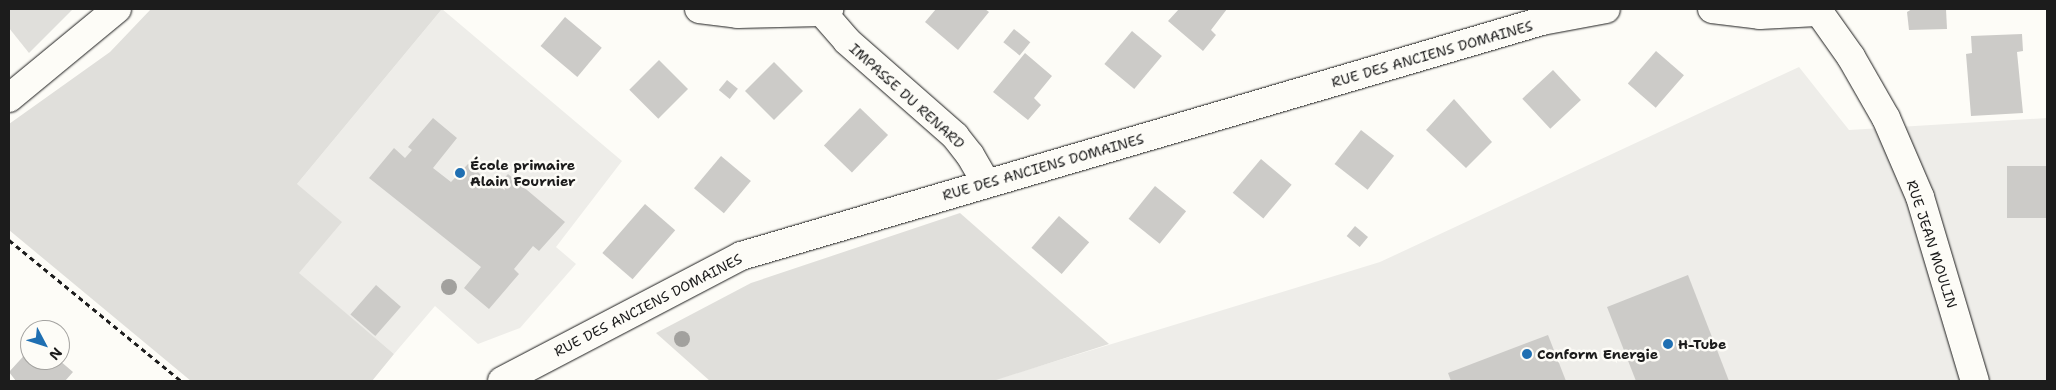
<!DOCTYPE html>
<meta charset="utf-8">
<style>
body{margin:0}
#map{position:relative;width:2056px;height:390px;overflow:hidden;background:#fdfcf7;font-family:"Shantell Sans",sans-serif}
div>[style]{position:absolute}
[style*='--x']{left:calc(var(--x)*1px);top:calc(var(--y)*1px);width:calc(var(--w)*1px);rotate:calc(var(--a)*1deg)}
.built>*{inset:0;background:#eeede9}
.green>*{inset:0;background:#e0dfdb}
.building>*{inset:0;background:#cccbc8;transform-origin:0 0}
.path>*{height:3px;margin-top:-1.5px;transform-origin:0;background:repeating-linear-gradient(90deg,#1c1c1c 0 5px,transparent 0 9px)}
.roads{filter:drop-shadow(0 0 1px #1c1c1c) drop-shadow(0 0 1px #1c1c1c)}
.minor>*{height:28px;margin:-14px;padding:0 14px;transform-origin:14px;border-radius:14px;background:#fdfcf7}
.trees>*{width:16px;height:16px;margin:-8px;border-radius:50%;background:#a2a19e}
.dots>*{width:14px;height:14px;translate:-50% -50%;box-sizing:border-box;border:2px solid #fdfcf7;border-radius:50%}
span{translate:-50% -50%;white-space:nowrap;text-align:center;line-height:1.15;-webkit-text-stroke:5px #fdfcf7;paint-order:stroke}
.street-label{font-size:14px;color:#1c1c1c}
.poi-label{font-size:14px;color:#1c1c1c;font-weight:700}
.left{translate:0 -50%;text-align:left}
.frame{position:absolute;inset:0;border:10px solid #1c1c1c;pointer-events:none}
.north{position:absolute;left:20px;top:320px;width:50px;height:50px;box-sizing:border-box;background:#fdfcf7;border:1px solid #a3a29f;border-radius:50%;rotate:130deg;font-size:14px;font-weight:700;line-height:20px;text-align:center;color:#1c1c1c}
.north::after{content:'';display:block;margin:auto;width:18px;height:22px;background:#1f6fb2;clip-path:polygon(50% 0,100% 100%,50% 72%,0 100%)}
</style>
<div id="map">
<div class="built">
<i style="clip-path:polygon(442px 9px,622px 161px,556px 247px,576px 264px,520px 328px,478px 344px,435px 306px,394px 354px,298px 273px,297px 184px)"></i>
<i style="clip-path:polygon(1799px 67px,1849px 130px,2047px 118px,2047px 381px,991px 381px,1380px 262px)"></i>
</div>
<div class="green">
<i style="clip-path:polygon(9px 9px,73px 9px,29px 53px,9px 28px)"></i>
<i style="clip-path:polygon(151px 9px,442px 9px,297px 184px,342px 222px,299px 273px,394px 354px,372px 381px,191px 381px,9px 230px,9px 124px,110px 52px)"></i>
<i style="clip-path:polygon(960px 213px,1109px 344px,993px 381px,710px 381px,656px 333px,751px 283px)"></i>
</div>
<div class="building">
<i style="clip-path:polygon(936px 9px,985px 9px,989px 12px,958px 50px,925px 22px)"></i>
<i style="clip-path:polygon(1179px 9px,1227px 9px,1211px 30px,1216px 35px,1203px 51px,1168px 21px)"></i>
<i style="clip-path:polygon(1912px 9px,1946px 9px,1947px 29px,1909px 30px,1907px 12px)"></i>
<i style="left:565px;top:17px;width:48px;height:38px;rotate:40deg"></i>
<i style="left:1014px;top:29px;width:21px;height:17px;rotate:39deg"></i>
<i style="left:1132px;top:31px;width:39px;height:43px;rotate:40deg"></i>
<i style="clip-path:polygon(2022px 34px,2023px 51px,2017px 52px,2023px 113px,1971px 116px,1966px 54px,1972px 53px,1971px 36px)"></i>
<i style="left:1656px;top:51px;width:37px;height:43px;rotate:41deg"></i>
<i style="clip-path:polygon(1025px 53px,1052px 76px,1034px 98px,1041px 105px,1028px 120px,993px 92px)"></i>
<i style="left:659px;top:60px;width:41px;height:42px;rotate:45deg"></i>
<i style="left:774px;top:62px;width:41px;height:41px;rotate:45deg"></i>
<i style="left:1553px;top:70px;width:41px;height:42px;rotate:47deg"></i>
<i style="left:727px;top:80px;width:14px;height:13px;rotate:39deg"></i>
<i style="clip-path:polygon(1454px 99px,1492px 142px,1466px 168px,1426px 130px)"></i>
<i style="left:860px;top:108px;width:39px;height:52px;rotate:44deg"></i>
<i style="clip-path:polygon(433px 118px,457px 138px,433px 168px,451px 182px,468px 164px,496px 187px,508px 174px,565px 222px,539px 251px,533px 246px,514px 269px,519px 274px,489px 309px,464px 288px,481px 267px,369px 178px,394px 148px,405px 158px,412px 150px,408px 147px)"></i>
<i style="left:1361px;top:130px;width:42px;height:43px;rotate:38deg"></i>
<i style="left:721px;top:156px;width:39px;height:42px;rotate:40deg"></i>
<i style="left:1261px;top:159px;width:40px;height:44px;rotate:40deg"></i>
<i style="left:2047px;top:166px;width:52px;height:40px;rotate:90deg"></i>
<i style="left:1155px;top:186px;width:40px;height:42px;rotate:39deg"></i>
<i style="left:645px;top:204px;width:40px;height:65px;rotate:41deg"></i>
<i style="left:1059px;top:216px;width:40px;height:42px;rotate:41deg"></i>
<i style="left:1355px;top:226px;width:17px;height:13px;rotate:40deg"></i>
<i style="clip-path:polygon(1688px 275px,1729px 381px,1636px 381px,1607px 307px)"></i>
<i style="left:376px;top:285px;width:33px;height:39px;rotate:41deg"></i>
<i style="clip-path:polygon(1548px 335px,1566px 381px,1451px 381px,1448px 373px)"></i>
<i style="clip-path:polygon(30px 349px,30px 360px,59px 360px,73px 372px,65px 381px,16px 381px,9px 372px)"></i>
</div>
<div class="path">
<i style="--x:9;--y:240;--w:222;--a:39.3"></i>
</div>
<div class="roads">
<div class="minor">
<i style="--x:699;--y:9;--w:39;--a:7"></i>
<i style="--x:738;--y:14;--w:84;--a:-1.4"></i>
<i style="--x:822;--y:12;--w:8;--a:-23"></i>
<i style="--x:1712;--y:9;--w:48;--a:7.1"></i>
<i style="--x:1760;--y:15;--w:57;--a:-3"></i>
<i style="--x:1817;--y:9;--w:59;--a:54.7"></i>
<i style="--x:1851;--y:57;--w:70;--a:60.2"></i>
<i style="--x:1886;--y:118;--w:86;--a:66.7"></i>
<i style="--x:1920;--y:197;--w:192;--a:73.4"></i>
<i style="--x:822;--y:12;--w:38;--a:49"></i>
<i style="--x:847;--y:41;--w:144;--a:41.3"></i>
<i style="--x:955;--y:136;--w:24;--a:52"></i>
<i style="--x:970;--y:155;--w:32;--a:60"></i>
<i style="--x:9;--y:98;--w:140;--a:-39.5"></i>
<i style="--x:502;--y:381;--w:270;--a:-27.6"></i>
<i style="--x:741;--y:256;--w:835;--a:-16.35"></i>
<i style="--x:1542;--y:21;--w:65;--a:-10.6"></i>
</div>
</div>
<div class="trees">
<i style="left:449px;top:287px"></i>
<i style="left:682px;top:339px"></i>
</div>
<div class="dots">
<i style="left:460px;top:173px;background:#1f6fb2"></i>
<i style="left:1668px;top:344px;background:#1f6fb2"></i>
<i style="left:1527px;top:354px;background:#1f6fb2"></i>
</div>
<div class="street-label">
<span style="left:1432px;top:54px;rotate:-16deg">RUE DES ANCIENS DOMAINES</span>
<span style="left:907px;top:96px;rotate:42deg">IMPASSE DU RENARD</span>
<span style="left:1043px;top:167px;rotate:-16deg">RUE DES ANCIENS DOMAINES</span>
<span style="left:1932px;top:244px;rotate:72deg">RUE JEAN MOULIN</span>
<span style="left:648px;top:305px;rotate:-27deg">RUE DES ANCIENS DOMAINES</span>
</div>
<div class="poi-label">
<span class="left" style="left:470px;top:173px">École primaire<br>Alain Fournier</span>
<span class="left" style="left:1678px;top:344px">H-Tube</span>
<span class="left" style="left:1537px;top:354px">Conform Energie</span>
</div>
<div class="frame"></div>
<div class="north">N</div>
</div>
